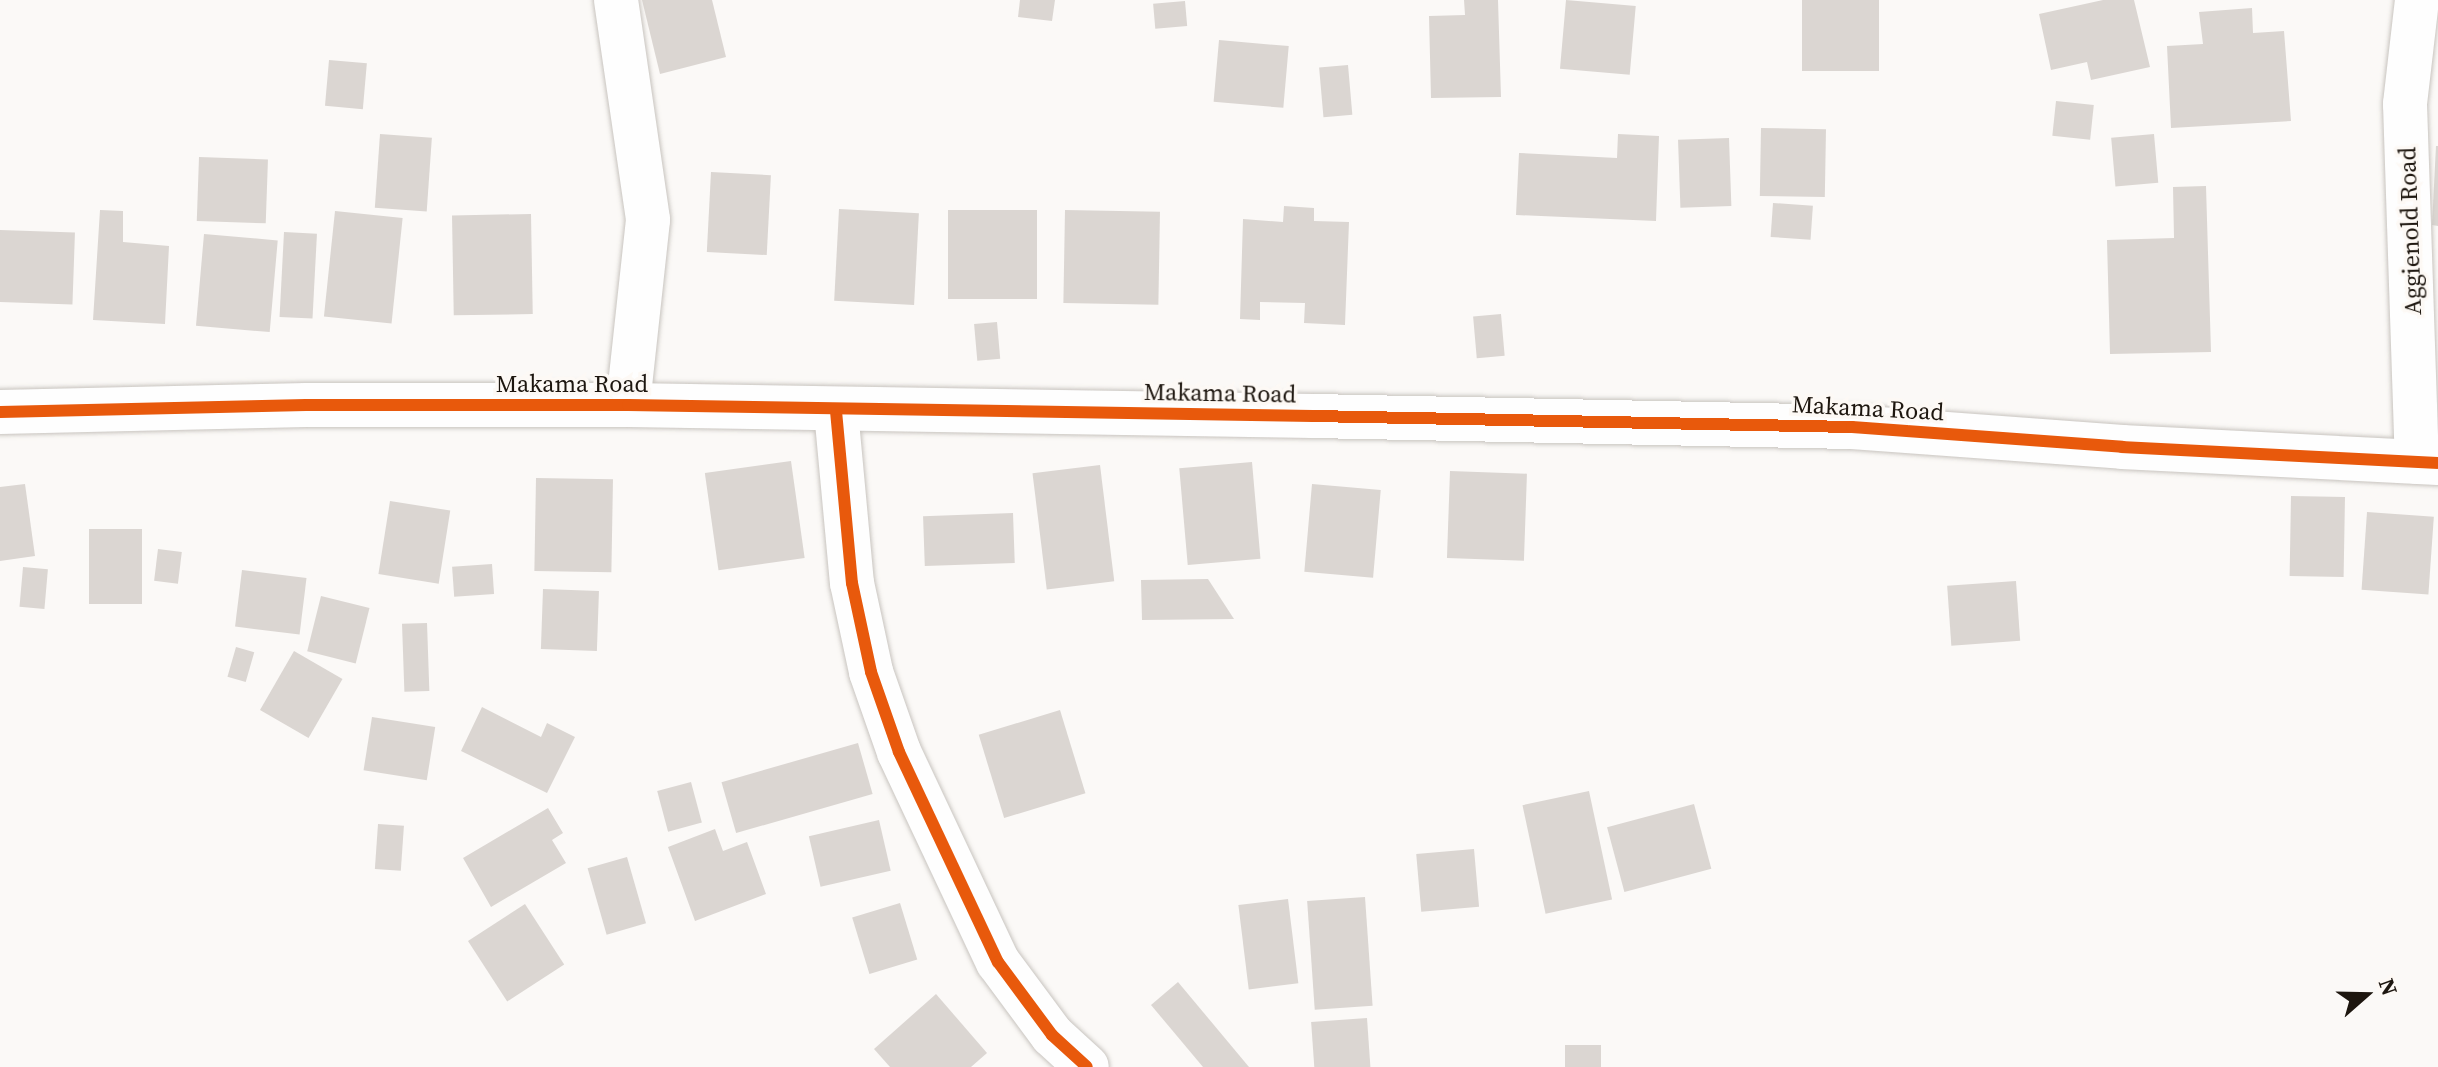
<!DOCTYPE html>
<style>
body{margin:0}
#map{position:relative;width:2438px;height:1067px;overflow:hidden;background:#fbf9f7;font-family:"Source Serif 4",serif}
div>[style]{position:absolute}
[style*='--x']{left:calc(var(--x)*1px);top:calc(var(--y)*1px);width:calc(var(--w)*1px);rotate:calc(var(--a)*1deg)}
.building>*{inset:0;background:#dbd6d2;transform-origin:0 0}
.roads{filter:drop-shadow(0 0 2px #c8c4bf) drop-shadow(0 0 2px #c8c4bf)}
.minor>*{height:44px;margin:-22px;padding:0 22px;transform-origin:22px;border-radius:22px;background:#fefefe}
.cycleway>*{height:12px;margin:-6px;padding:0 6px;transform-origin:6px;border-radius:6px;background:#e8590c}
span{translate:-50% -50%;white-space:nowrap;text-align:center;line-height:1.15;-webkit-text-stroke:7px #fdf9f5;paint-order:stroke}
.street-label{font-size:24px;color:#1d160f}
.north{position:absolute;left:2326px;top:955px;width:80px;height:80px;-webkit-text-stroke:6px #fdf9f5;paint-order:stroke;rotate:70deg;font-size:22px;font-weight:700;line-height:32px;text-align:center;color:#1d160f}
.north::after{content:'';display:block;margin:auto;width:28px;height:36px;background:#1d160f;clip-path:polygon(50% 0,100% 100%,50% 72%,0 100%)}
</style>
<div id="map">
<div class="building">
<i style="clip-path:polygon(642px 0,712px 0,726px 57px,660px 74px)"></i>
<i style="clip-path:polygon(1020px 0,1055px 0,1052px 21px,1018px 17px)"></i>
<i style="clip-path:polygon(1464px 0,1498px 0,1501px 97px,1431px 98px,1429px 16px,1465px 15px)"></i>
<i style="left:1566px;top:0;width:70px;height:69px;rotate:5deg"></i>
<i style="left:1802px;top:0;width:77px;height:71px"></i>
<i style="clip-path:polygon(2103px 0,2134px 0,2150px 67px,2091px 80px,2087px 62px,2051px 70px,2039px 14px)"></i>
<i style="left:1185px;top:1px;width:25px;height:32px;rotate:85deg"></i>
<i style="clip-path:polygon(2252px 8px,2253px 33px,2284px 31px,2291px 121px,2171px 128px,2167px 46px,2203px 44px,2199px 12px)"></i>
<i style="left:1219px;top:40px;width:70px;height:62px;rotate:5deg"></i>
<i style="left:329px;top:60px;width:38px;height:46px;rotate:5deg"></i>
<i style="left:1348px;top:65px;width:50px;height:29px;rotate:85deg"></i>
<i style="left:2056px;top:101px;width:38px;height:35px;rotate:6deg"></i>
<i style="left:1761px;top:128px;width:65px;height:68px;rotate:1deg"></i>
<i style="left:380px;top:134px;width:52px;height:74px;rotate:4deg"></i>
<i style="clip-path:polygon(1618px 134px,1659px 136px,1656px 221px,1516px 215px,1519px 153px,1617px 158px)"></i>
<i style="left:2154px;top:134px;width:49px;height:43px;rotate:85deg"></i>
<i style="left:1729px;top:138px;width:68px;height:51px;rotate:88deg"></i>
<i style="clip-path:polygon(2436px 146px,2438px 146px,2438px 226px,2432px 225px)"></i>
<i style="left:199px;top:157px;width:69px;height:64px;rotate:2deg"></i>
<i style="left:711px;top:172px;width:60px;height:80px;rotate:3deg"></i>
<i style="clip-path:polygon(2206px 186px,2211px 352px,2110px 354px,2107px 240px,2174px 238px,2173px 187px)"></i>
<i style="left:1773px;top:203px;width:40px;height:34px;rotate:4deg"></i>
<i style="clip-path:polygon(1284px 206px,1314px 208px,1314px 221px,1349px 222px,1345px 325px,1304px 323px,1305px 303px,1260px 302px,1260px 320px,1240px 319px,1243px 219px,1283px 222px)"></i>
<i style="left:839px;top:209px;width:80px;height:92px;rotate:3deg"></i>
<i style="clip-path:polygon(100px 210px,123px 211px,123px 242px,169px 246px,165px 324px,93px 320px)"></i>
<i style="left:948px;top:210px;width:89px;height:89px"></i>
<i style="left:1065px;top:210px;width:95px;height:93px;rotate:1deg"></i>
<i style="left:335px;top:211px;width:68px;height:106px;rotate:6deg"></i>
<i style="left:531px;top:214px;width:100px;height:79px;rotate:89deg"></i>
<i style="left:0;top:230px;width:75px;height:72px;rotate:2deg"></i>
<i style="left:284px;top:232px;width:33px;height:85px;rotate:3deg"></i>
<i style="left:204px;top:234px;width:74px;height:92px;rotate:5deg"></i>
<i style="left:1501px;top:314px;width:42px;height:28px;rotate:85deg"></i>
<i style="left:997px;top:322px;width:37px;height:23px;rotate:85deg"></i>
<i style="left:791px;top:461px;width:98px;height:87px;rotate:82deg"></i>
<i style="left:1252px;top:462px;width:97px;height:73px;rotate:85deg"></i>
<i style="left:1100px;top:465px;width:117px;height:68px;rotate:83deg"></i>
<i style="left:1450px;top:471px;width:77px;height:87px;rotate:2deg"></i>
<i style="left:536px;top:478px;width:77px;height:93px;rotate:1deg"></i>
<i style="clip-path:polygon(25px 484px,35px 556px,0 561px,0 487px)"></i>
<i style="left:1312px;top:484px;width:69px;height:88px;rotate:5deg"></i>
<i style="left:2291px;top:496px;width:54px;height:80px;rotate:1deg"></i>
<i style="left:390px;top:501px;width:61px;height:74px;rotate:9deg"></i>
<i style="left:2367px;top:512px;width:67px;height:78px;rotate:4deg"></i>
<i style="left:1013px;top:513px;width:50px;height:90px;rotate:88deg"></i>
<i style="left:89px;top:529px;width:53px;height:75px"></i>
<i style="left:158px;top:549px;width:24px;height:32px;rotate:7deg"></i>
<i style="left:492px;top:564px;width:30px;height:40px;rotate:86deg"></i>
<i style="left:23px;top:567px;width:25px;height:40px;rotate:5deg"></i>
<i style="left:242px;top:570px;width:65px;height:57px;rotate:7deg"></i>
<i style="clip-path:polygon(1208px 579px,1234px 619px,1142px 620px,1141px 580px)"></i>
<i style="left:2016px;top:581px;width:60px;height:69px;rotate:86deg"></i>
<i style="left:543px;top:589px;width:56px;height:60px;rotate:2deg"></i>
<i style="left:321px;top:596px;width:50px;height:57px;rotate:14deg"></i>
<i style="left:427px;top:623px;width:68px;height:25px;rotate:88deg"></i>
<i style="left:236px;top:647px;width:19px;height:31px;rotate:16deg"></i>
<i style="left:294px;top:651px;width:56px;height:68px;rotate:30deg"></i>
<i style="clip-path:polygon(482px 707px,541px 737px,547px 723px,575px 737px,547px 793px,461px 751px)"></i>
<i style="left:1060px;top:710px;width:87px;height:85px;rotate:73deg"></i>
<i style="left:372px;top:717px;width:64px;height:54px;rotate:9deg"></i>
<i style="left:858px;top:743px;width:53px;height:142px;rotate:74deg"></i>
<i style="left:691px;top:782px;width:42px;height:35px;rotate:75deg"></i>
<i style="left:1589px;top:791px;width:111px;height:68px;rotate:78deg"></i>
<i style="left:1694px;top:804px;width:67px;height:90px;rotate:75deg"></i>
<i style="clip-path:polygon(548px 808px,563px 833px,552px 840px,566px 863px,491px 907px,463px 858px)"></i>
<i style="left:879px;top:820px;width:52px;height:72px;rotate:77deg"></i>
<i style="left:378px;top:824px;width:26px;height:45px;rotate:4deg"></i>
<i style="clip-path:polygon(715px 829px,723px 851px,747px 842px,766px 894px,695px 921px,668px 847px)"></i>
<i style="left:1474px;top:849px;width:58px;height:58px;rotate:85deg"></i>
<i style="left:627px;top:857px;width:69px;height:41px;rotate:74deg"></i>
<i style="left:1365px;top:897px;width:109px;height:58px;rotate:86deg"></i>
<i style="left:1288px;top:899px;width:85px;height:50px;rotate:83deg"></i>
<i style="left:900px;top:903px;width:59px;height:50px;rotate:73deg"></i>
<i style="left:525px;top:904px;width:72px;height:68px;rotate:57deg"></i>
<i style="clip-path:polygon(1178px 982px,1249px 1067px,1203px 1067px,1151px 1005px)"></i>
<i style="clip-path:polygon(936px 994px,987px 1053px,971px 1067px,890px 1067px,874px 1049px)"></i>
<i style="left:1367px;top:1018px;width:49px;height:56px;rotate:86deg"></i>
<i style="left:1565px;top:1045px;width:36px;height:22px"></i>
</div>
<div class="roads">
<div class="minor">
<i style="--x:616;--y:0;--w:222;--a:81.7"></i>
<i style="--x:648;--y:220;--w:186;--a:96.2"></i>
<i style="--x:2417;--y:0;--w:105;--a:96.6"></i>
<i style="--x:2405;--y:104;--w:358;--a:88.1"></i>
<i style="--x:836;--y:411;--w:173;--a:84.7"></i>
<i style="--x:852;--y:583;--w:91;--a:77.9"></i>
<i style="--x:871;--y:672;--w:85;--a:70.7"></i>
<i style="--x:899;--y:752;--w:232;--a:64.8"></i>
<i style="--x:998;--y:962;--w:91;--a:53.5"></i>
<i style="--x:1052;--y:1035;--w:47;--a:42.4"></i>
<i style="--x:0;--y:412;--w:306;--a:-1.3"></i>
<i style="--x:306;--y:405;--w:322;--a:0"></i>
<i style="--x:628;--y:405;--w:685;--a:0.92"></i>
<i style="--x:1313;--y:416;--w:539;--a:1.17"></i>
<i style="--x:1852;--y:427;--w:271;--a:4.2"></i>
<i style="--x:2122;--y:447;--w:316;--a:2.9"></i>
</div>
</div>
<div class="cycleway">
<i style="--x:836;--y:411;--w:173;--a:84.7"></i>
<i style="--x:852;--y:583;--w:91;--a:77.9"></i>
<i style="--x:871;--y:672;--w:85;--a:70.7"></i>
<i style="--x:899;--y:752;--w:232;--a:64.8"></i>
<i style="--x:998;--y:962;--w:91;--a:53.5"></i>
<i style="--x:1052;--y:1035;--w:47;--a:42.4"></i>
<i style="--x:0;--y:412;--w:306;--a:-1.3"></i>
<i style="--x:306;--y:405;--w:322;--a:0"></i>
<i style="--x:628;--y:405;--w:685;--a:0.92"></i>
<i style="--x:1313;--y:416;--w:539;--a:1.17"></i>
<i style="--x:1852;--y:427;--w:271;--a:4.2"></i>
<i style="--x:2122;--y:447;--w:316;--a:2.9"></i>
</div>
<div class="street-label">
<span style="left:2410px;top:231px;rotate:-92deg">Aggienold Road</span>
<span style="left:572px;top:384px">Makama Road</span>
<span style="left:1220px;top:393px;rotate:1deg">Makama Road</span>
<span style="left:1868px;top:408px;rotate:3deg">Makama Road</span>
</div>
<div class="north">N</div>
</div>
